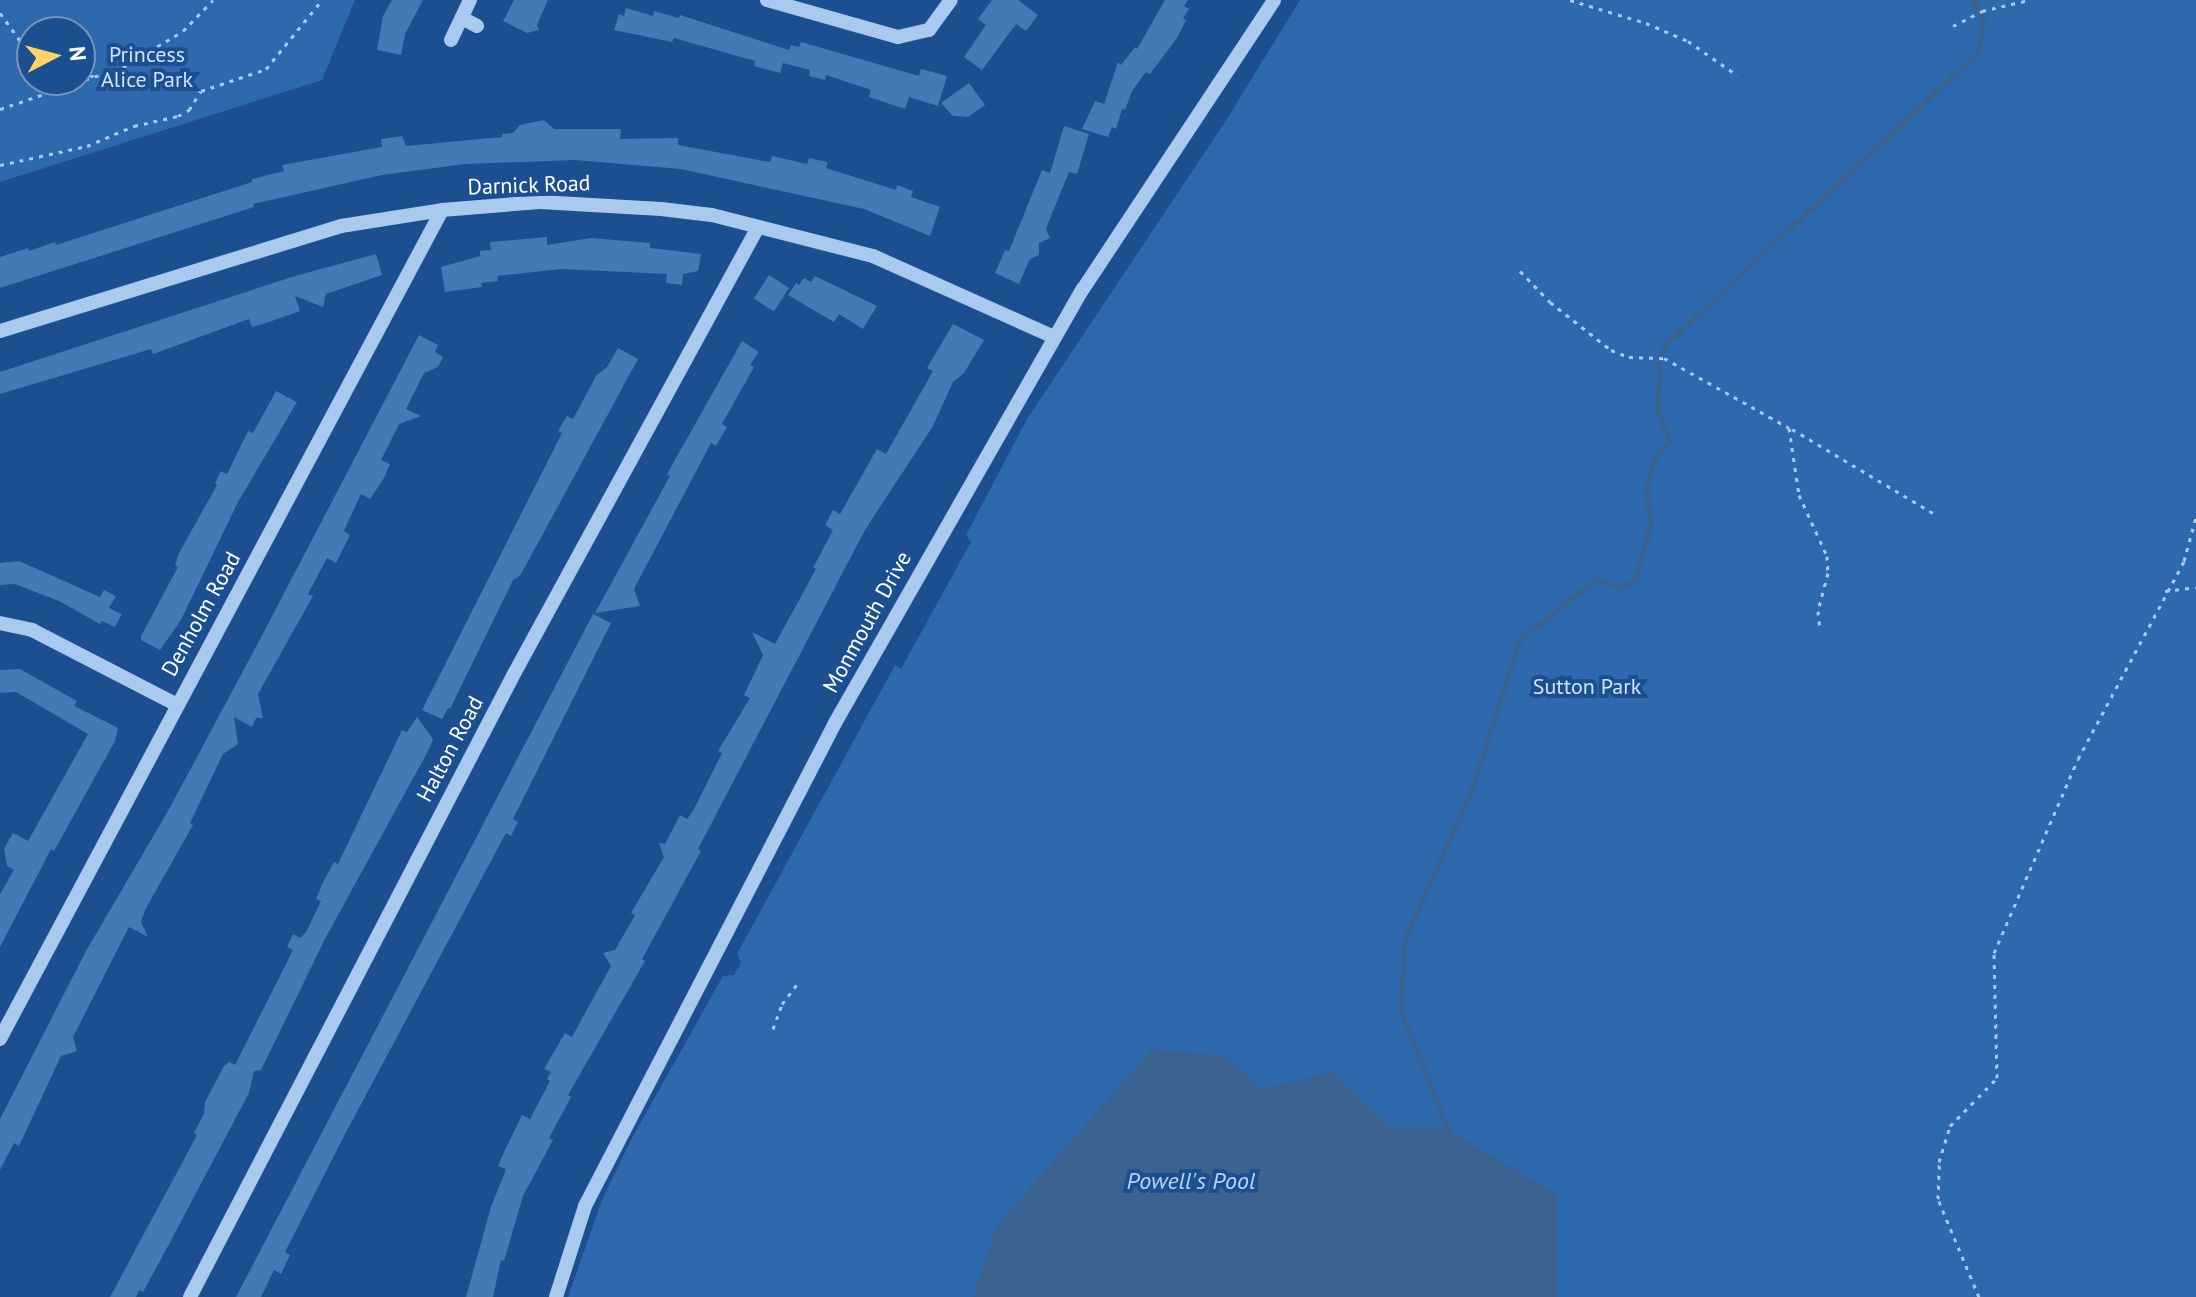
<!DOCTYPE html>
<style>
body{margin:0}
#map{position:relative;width:2196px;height:1297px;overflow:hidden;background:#1b4f8f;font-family:"PT Sans",sans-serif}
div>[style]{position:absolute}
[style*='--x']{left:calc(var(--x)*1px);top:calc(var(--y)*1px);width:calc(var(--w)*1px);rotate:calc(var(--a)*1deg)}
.green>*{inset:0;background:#2e69ad}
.water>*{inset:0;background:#3c6290}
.stream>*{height:5px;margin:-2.5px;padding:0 2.5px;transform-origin:2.5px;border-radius:2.5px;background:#3c6290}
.building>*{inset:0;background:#4478b7;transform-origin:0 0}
.path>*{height:3px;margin-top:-1.5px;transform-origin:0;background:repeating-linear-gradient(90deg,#a9c9ee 0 4px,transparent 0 10px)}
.minor>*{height:14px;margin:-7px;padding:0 7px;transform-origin:7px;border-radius:7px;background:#a9c9ee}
span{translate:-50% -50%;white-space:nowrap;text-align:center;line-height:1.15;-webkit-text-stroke:8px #1b4f8f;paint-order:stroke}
.park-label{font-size:22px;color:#cfe3fa}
.street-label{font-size:22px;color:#fff}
.water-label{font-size:24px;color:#b5d3f5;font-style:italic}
.north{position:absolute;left:16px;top:16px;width:80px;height:80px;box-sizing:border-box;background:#1b4f8f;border:2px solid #7695bc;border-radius:50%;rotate:84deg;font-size:22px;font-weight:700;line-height:32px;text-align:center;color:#fff}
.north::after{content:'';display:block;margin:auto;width:28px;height:36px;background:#ffd166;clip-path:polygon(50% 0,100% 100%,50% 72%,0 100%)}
</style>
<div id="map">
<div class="green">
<i style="clip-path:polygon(evenodd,0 0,355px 0,322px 80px,0 182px,0 0,32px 32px,80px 32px,80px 80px,32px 80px,32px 32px)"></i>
<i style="clip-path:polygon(1300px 0,2196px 0,2196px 1297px,568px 1297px,602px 1200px,632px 1138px,723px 976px,734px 975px,741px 962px,737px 954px,895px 665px,901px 669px,971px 542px,966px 535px,1027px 419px,1225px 122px)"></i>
</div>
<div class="water">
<i style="clip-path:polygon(1152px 1049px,1224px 1056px,1262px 1089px,1333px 1072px,1390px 1127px,1448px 1130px,1557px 1195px,1557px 1297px,973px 1297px,997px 1225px)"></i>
</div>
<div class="stream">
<i style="--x:1448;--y:1130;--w:128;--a:-111.6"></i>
<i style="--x:1401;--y:1011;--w:70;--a:-87.5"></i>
<i style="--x:1404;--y:941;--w:167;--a:-65.9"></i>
<i style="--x:1472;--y:789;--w:157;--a:-72.3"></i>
<i style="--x:1520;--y:639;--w:97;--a:-38.3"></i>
<i style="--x:1596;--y:579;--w:28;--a:19"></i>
<i style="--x:1622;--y:588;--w:16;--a:-35"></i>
<i style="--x:1635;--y:579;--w:58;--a:-74.1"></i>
<i style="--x:1651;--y:523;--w:31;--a:-99"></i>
<i style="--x:1646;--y:492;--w:34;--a:-76"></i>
<i style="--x:1654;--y:459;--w:23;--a:-50"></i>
<i style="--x:1669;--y:441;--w:32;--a:-110"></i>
<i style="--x:1658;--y:411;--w:51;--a:-88.9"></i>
<i style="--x:1659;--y:360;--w:16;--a:-68"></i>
<i style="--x:1665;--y:345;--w:430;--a:-43.1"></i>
<i style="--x:1979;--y:51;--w:32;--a:-83"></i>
<i style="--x:1983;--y:19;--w:21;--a:-118"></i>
</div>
<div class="building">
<i style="clip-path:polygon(392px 0,423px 0,405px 34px,401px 55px,377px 50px,383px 16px)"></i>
<i style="clip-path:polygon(514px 0,548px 0,537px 25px,539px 30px,527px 33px,503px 21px)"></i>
<i style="clip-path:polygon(992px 0,1018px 0,1038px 15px,1026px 31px,1016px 24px,982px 70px,964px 57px,986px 25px,978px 19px)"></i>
<i style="clip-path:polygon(1165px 0,1188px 0,1184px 6px,1189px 9px,1183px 18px,1186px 20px,1177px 38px,1150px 74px,1146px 72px,1132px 91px,1125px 110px,1122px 109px,1116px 129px,1112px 127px,1108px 137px,1082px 129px,1095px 101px,1104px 104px,1118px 62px,1121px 65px,1135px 47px,1137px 49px)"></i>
<i style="clip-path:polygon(626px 8px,653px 16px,654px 11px,679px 18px,680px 15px,789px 50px,791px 45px,799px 47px,801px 42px,919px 76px,921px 69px,947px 76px,938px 106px,909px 97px,905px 109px,869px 97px,871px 90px,826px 75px,825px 80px,809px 76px,810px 70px,783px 63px,780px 73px,754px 66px,755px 61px,674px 38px,672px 42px,614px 30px,619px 14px,624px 16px)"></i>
<i style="clip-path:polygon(969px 83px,985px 105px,968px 117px,953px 116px,941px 103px)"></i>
<i style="clip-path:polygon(544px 120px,554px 129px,621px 129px,620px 139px,678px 138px,678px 145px,770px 162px,772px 156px,807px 164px,809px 158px,828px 162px,826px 168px,896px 190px,897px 185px,913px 191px,911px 197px,940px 207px,930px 236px,864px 209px,681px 169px,575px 160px,465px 164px,382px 175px,253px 204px,254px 207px,0 288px,0 257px,28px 248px,29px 251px,55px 242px,56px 245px,252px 182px,252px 179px,284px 171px,282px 165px,382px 147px,381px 139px,402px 136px,406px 146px,502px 137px,502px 134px,513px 133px,520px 125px)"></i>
<i style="clip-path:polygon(1064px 126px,1089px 134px,1077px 174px,1069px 172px,1051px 216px,1046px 229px,1050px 238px,1039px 243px,1039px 255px,1030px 259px,1019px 284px,995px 273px,1005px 250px,1009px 251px,1042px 170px,1050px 173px)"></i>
<i style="clip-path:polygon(547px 237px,547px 245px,591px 238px,650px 243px,650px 248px,701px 254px,698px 271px,683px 274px,682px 285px,666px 283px,667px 274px,562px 269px,497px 276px,498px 281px,481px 283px,482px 287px,445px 292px,441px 267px,480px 256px,480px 251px,491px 250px,490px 242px)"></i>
<i style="clip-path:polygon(376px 254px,382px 275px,326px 294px,323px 307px,295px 296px,300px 311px,266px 323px,252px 327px,249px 319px,153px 354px,151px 349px,0 394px,0 372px,295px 276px)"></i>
<i style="left:769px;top:275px;width:24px;height:28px;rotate:33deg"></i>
<i style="clip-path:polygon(815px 276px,877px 306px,863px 329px,839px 314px,834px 322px,788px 295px,796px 283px,799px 285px,804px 278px,811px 282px)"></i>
<i style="clip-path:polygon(953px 324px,984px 340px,964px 373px,953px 382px,933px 426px,865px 530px,698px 849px,701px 851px,642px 959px,645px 961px,568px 1095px,571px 1097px,549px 1138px,553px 1140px,523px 1196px,504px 1261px,501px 1260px,493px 1297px,466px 1297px,491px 1207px,506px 1169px,498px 1166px,504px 1152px,522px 1115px,530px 1119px,550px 1081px,547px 1079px,551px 1072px,544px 1069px,565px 1033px,572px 1037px,611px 966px,603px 953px,615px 950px,635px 915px,631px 913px,664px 857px,659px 843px,665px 844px,680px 815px,687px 819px,693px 811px,722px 753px,718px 751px,750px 698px,744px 695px,763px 655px,752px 632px,775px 644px,816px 569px,813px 568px,833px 530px,825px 525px,833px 510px,840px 514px,877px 449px,886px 454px,933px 371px,927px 368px)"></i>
<i style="clip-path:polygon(419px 335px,438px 345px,435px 352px,443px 357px,438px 367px,424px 373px,406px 409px,421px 416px,399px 424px,381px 460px,390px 464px,384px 478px,370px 499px,361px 494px,344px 531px,350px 535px,336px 563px,327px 558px,308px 594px,313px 596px,258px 694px,263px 718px,256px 718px,252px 727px,234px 717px,238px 744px,223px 754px,190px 823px,193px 825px,145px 910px,141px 922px,148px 937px,129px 927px,73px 1037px,77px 1051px,61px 1056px,19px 1146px,14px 1143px,0 1170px,0 1119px,86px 951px,168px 811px,257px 645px)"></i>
<i style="clip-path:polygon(742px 341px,759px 352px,750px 365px,754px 367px,722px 424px,727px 427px,716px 446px,711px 443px,634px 589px,640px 606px,595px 613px,670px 476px,667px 474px)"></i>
<i style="clip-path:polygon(618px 348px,638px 359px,520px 576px,513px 580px,450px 709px,448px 708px,442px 719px,422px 710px,562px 433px,558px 431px,567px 416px,573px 419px,596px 376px,607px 367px)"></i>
<i style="clip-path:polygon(276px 391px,297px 402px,238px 502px,181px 620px,160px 650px,141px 640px,141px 636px,178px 567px,175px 566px,179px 553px,217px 485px,215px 483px,221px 471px,227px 474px,248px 431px,253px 433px)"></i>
<i style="clip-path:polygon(19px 561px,100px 597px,104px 590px,116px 596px,109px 608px,122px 614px,115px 627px,102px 621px,100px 624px,59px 601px,15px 584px,0 585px,0 563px)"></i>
<i style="clip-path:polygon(593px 614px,611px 623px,513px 819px,518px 822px,511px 836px,506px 833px,344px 1136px,285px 1252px,290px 1255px,281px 1274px,274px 1270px,261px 1297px,236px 1297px)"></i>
<i style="clip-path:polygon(20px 669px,77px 701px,74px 706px,118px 728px,115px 741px,54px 851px,51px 849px,0 947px,0 894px,14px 870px,7px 866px,4px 849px,13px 833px,28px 841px,88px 734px,16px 692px,0 693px,0 670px)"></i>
<i style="clip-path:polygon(417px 717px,433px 739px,427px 753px,326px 937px,261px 1070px,254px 1071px,249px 1093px,167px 1248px,143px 1292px,139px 1290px,136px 1297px,110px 1297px,197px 1135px,194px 1133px,204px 1114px,205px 1102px,224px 1066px,229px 1062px,235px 1065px,293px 950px,287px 947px,293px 934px,300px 938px,306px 932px,321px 901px,316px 899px,324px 880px,334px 862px,338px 864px,402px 730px,407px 732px)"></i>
</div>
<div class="path">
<i style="--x:1570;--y:0;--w:79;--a:16.8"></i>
<i style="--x:1646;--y:23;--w:46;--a:23.2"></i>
<i style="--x:1688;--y:41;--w:60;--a:34.8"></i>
<i style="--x:0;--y:13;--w:34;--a:54"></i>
<i style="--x:20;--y:41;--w:15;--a:37"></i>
<i style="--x:1953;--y:26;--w:33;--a:-27"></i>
<i style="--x:1982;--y:11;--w:48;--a:-13.2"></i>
<i style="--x:80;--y:73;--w:16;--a:14"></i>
<i style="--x:0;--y:109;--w:130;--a:-18.9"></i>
<i style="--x:123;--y:67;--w:70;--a:-31"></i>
<i style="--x:183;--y:31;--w:43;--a:-45.9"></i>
<i style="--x:0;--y:165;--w:89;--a:-12.3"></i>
<i style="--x:87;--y:146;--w:51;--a:-23.1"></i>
<i style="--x:134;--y:126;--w:45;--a:-12.8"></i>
<i style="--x:178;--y:116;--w:13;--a:-29"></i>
<i style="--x:189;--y:110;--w:22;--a:-58"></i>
<i style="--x:201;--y:91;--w:69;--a:-18.7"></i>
<i style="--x:266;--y:69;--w:89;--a:-50.9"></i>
<i style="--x:1520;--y:271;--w:43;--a:45.9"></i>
<i style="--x:1550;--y:302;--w:78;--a:38.2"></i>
<i style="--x:1611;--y:350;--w:19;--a:21"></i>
<i style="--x:1629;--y:357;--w:35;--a:2"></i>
<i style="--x:1664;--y:358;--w:143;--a:29.2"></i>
<i style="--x:1789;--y:428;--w:68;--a:81.5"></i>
<i style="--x:1799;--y:495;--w:67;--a:65.3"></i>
<i style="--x:1827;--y:556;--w:17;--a:87"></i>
<i style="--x:1828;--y:573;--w:39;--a:105"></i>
<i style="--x:1818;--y:611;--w:18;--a:84"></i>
<i style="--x:1792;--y:429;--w:168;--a:30.8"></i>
<i style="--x:2165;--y:591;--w:31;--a:-7"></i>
<i style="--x:773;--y:1029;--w:27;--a:-70"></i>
<i style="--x:782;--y:1004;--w:25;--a:-53"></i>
<i style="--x:1979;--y:1297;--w:106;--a:-112.7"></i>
<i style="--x:1938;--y:1199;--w:37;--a:-88"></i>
<i style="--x:1939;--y:1162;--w:38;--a:-73"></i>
<i style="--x:1950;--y:1126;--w:67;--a:-45.6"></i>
<i style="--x:1997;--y:1078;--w:125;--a:-91.4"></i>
<i style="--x:1994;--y:953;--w:211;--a:-66.6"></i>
<i style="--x:2078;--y:759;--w:225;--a:-61.8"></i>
<i style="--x:2184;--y:561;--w:46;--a:-74.7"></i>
</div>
<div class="minor">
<i style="--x:767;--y:0;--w:136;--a:15.8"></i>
<i style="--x:898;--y:37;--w:32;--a:-13"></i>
<i style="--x:929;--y:30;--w:37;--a:-54"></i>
<i style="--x:462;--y:18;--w:17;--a:28"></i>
<i style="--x:451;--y:40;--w:44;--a:-64.6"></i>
<i style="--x:0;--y:331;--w:357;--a:-17.1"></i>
<i style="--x:341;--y:226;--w:102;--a:-9"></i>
<i style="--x:442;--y:210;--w:98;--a:-4.7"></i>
<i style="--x:540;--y:202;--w:121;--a:3.3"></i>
<i style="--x:661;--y:209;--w:51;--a:6.7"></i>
<i style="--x:712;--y:215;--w:166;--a:14.3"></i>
<i style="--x:873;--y:256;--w:198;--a:24.1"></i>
<i style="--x:0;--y:623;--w:33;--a:12"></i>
<i style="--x:32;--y:630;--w:163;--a:27.3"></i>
<i style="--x:0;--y:1039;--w:939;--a:-61.93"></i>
<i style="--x:190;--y:1297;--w:704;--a:-62.53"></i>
<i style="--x:515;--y:672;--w:507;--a:-61.36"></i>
<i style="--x:556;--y:1297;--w:96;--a:-72.3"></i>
<i style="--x:585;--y:1206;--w:544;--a:-62.63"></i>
<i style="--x:835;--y:723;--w:500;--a:-60.3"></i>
<i style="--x:1083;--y:289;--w:346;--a:-56.5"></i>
</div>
<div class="park-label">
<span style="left:147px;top:67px">Princess<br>Alice Park</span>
<span style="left:1587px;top:687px">Sutton Park</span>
</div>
<div class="street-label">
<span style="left:529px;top:185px;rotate:-2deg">Darnick Road</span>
<span style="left:201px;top:614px;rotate:-61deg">Denholm Road</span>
<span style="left:867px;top:622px;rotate:-61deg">Monmouth Drive</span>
<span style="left:450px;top:749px;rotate:-62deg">Halton Road</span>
</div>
<div class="water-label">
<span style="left:1191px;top:1181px">Powell's Pool</span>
</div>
<div class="north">N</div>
</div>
